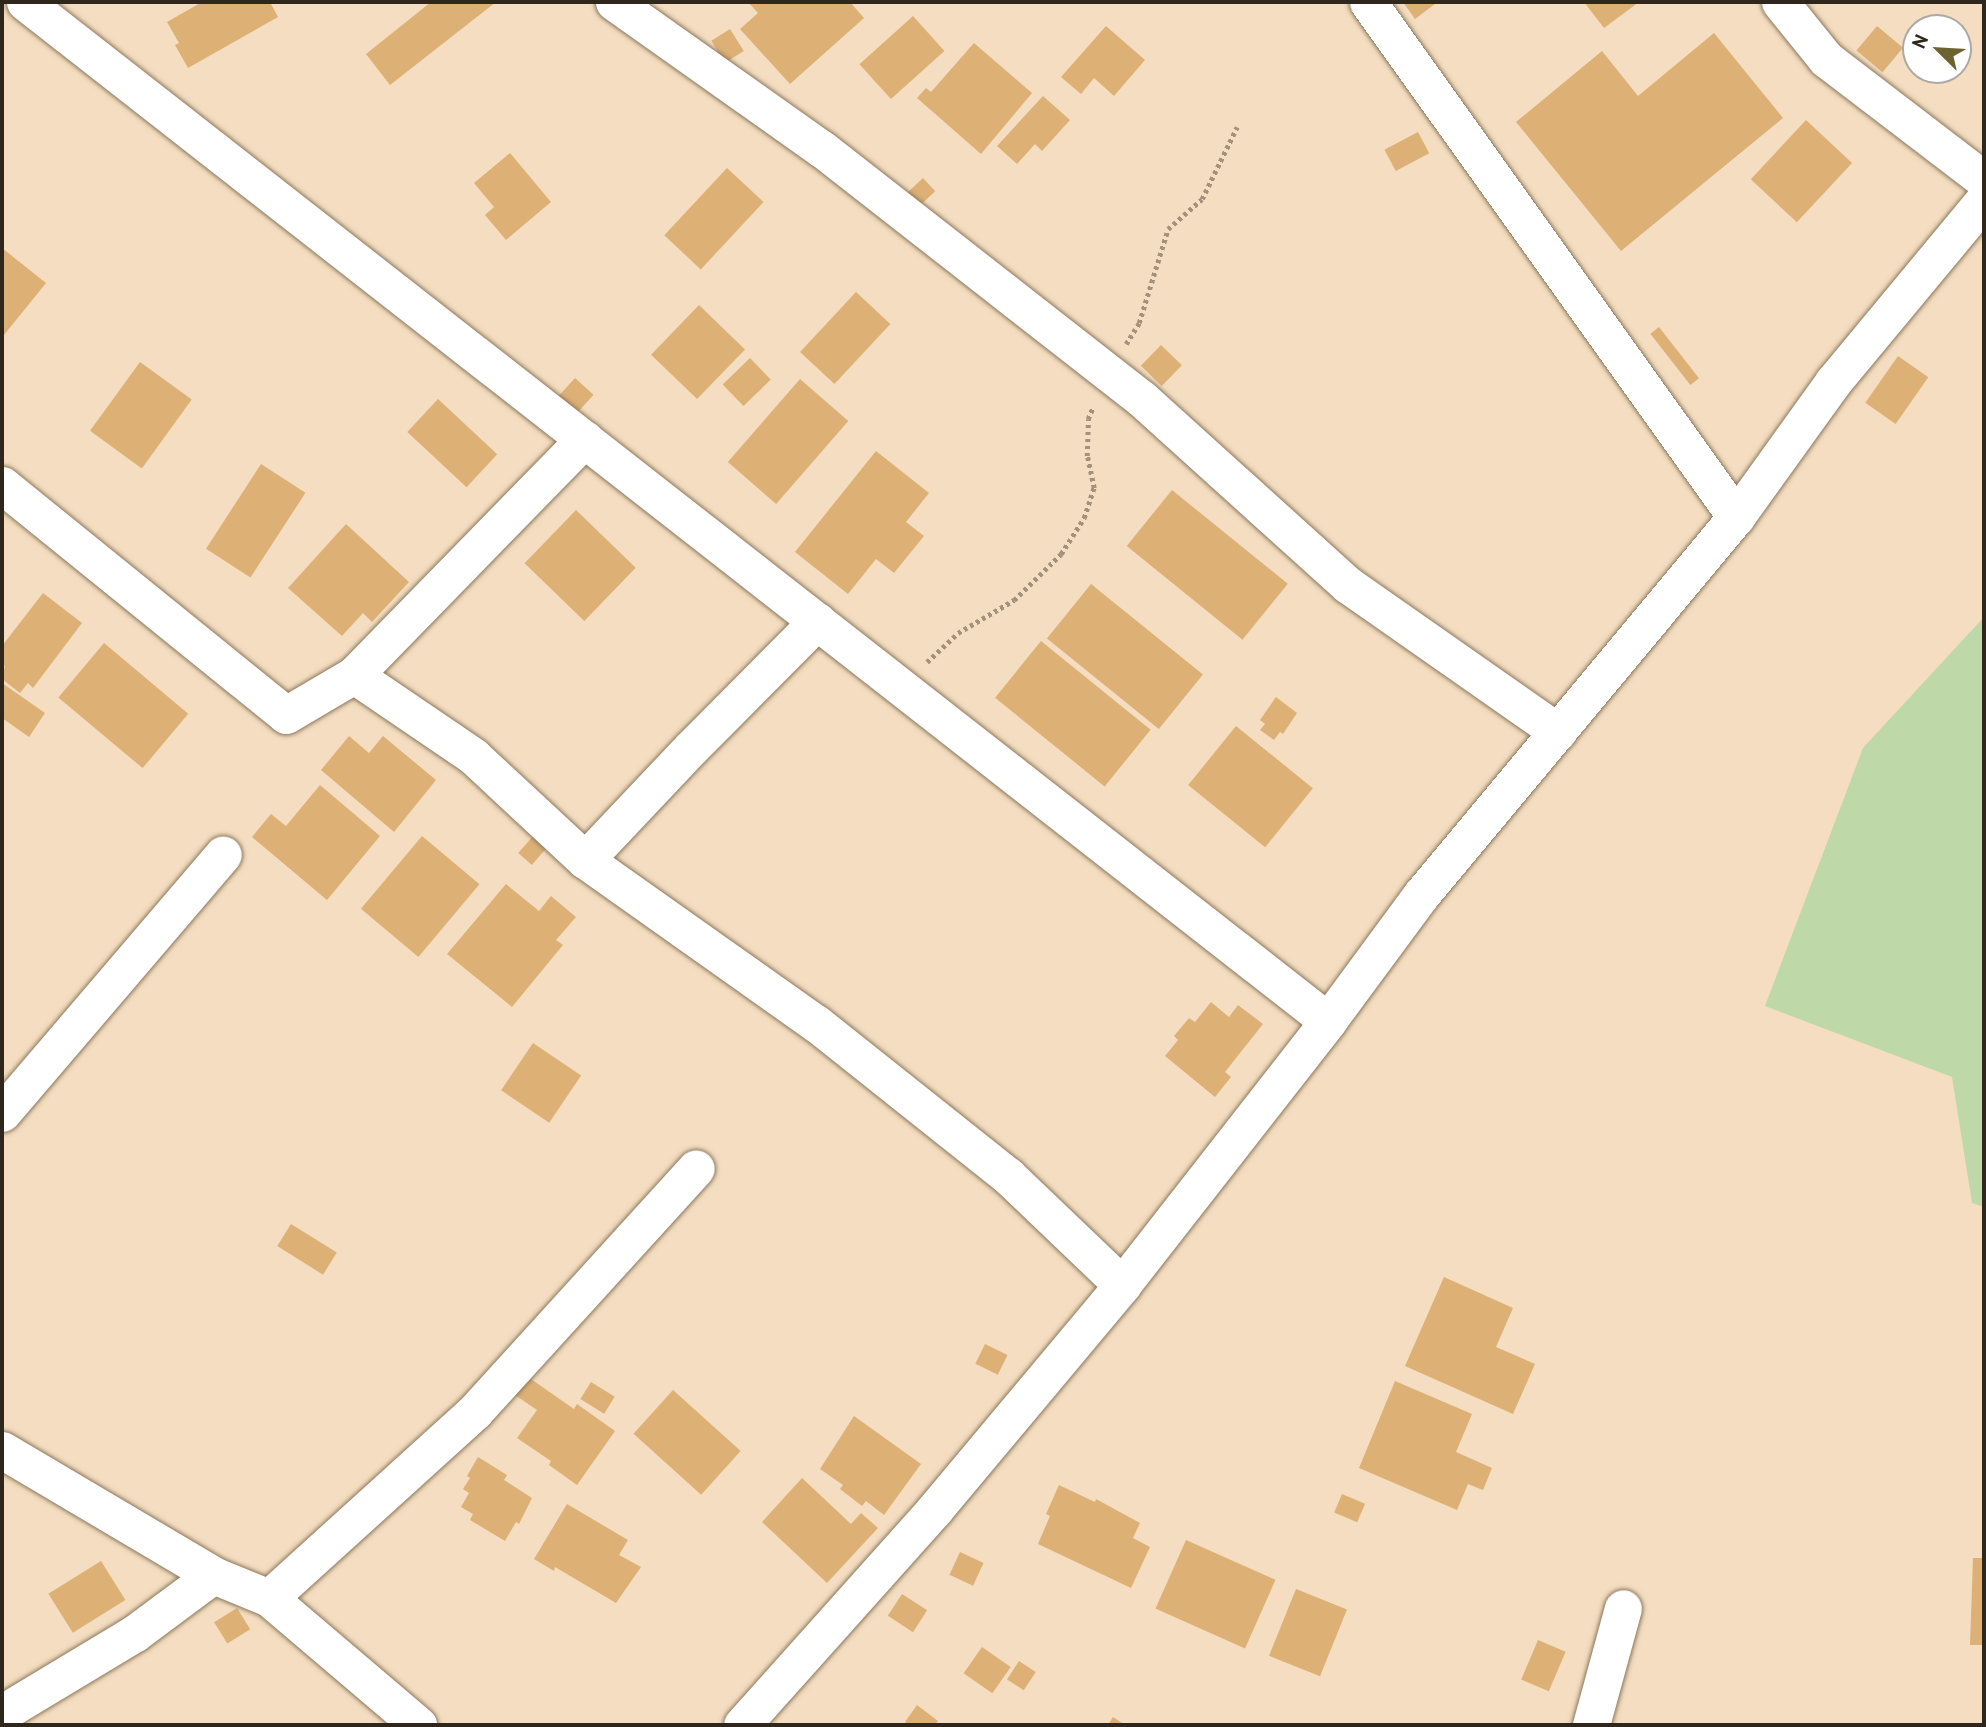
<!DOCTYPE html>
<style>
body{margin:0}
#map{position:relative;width:1986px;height:1727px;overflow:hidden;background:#f4ddc0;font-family:"PT Sans",sans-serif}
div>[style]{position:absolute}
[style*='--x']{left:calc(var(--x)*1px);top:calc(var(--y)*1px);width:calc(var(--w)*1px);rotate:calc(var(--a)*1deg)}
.green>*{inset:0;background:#bfd8a8}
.building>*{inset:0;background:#ddb176;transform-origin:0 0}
.path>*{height:4.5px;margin-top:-2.25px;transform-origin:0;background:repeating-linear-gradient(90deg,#a3917c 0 3.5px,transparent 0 7px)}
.roads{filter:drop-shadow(0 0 2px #8c775c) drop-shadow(0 0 2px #8c775c)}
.street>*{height:37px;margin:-18.5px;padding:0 18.5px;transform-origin:18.5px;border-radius:18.5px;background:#fff}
span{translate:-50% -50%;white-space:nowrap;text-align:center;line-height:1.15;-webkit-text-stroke:6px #fff;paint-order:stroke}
.frame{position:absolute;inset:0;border:4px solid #30271c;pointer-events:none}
.north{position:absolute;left:1902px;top:14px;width:70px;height:70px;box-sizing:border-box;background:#fff;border:2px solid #aca9a4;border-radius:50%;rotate:294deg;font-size:19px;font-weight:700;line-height:28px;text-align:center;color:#30271c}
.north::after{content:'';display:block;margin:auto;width:24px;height:32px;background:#6b6430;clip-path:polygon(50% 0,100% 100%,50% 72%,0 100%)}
</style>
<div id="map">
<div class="green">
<i style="clip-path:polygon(1984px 617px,1984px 1207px,1972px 1203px,1952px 1077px,1765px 1006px,1863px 748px)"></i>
</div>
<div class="building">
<i style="clip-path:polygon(202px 2px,270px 2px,278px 17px,188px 68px,175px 45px,179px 43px,167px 22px)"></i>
<i style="clip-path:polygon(431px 2px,496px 2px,390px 85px,366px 54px)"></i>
<i style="clip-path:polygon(748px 2px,850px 2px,864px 18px,790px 84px,740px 29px,758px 13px)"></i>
<i style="clip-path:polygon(1403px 2px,1434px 2px,1435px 4px,1415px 19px)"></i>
<i style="clip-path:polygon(1584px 2px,1639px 2px,1604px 28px)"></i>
<i style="left:913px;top:16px;width:47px;height:72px;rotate:48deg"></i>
<i style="clip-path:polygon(1106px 26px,1145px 60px,1114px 96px,1094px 78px,1081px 94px,1061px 77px)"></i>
<i style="left:1877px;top:26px;width:34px;height:32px;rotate:40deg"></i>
<i style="left:730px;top:29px;width:26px;height:22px;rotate:58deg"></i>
<i style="clip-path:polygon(1714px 33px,1783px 118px,1621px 251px,1516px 122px,1602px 51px,1638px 96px)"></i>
<i style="clip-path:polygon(974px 43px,1032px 93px,981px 154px,917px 98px,926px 88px,931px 92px)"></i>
<i style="clip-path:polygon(1043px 96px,1070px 120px,1042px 151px,1035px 144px,1017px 164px,997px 146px)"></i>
<i style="left:1806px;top:120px;width:63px;height:81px;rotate:43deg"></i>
<i style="left:1418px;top:132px;width:24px;height:38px;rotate:62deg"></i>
<i style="clip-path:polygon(510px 153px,551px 202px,506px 240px,485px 215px,494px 207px,474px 183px)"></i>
<i style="left:727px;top:168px;width:50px;height:92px;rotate:43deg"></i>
<i style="left:923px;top:178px;width:18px;height:23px;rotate:47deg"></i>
<i style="clip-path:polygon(2px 248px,46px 283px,4px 335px,2px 333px)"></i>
<i style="left:856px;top:292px;width:47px;height:82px;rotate:43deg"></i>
<i style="left:699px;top:305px;width:64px;height:69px;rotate:44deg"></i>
<i style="left:1659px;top:327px;width:65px;height:11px;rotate:52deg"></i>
<i style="left:1161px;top:345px;width:29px;height:29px;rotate:44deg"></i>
<i style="left:1898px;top:356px;width:37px;height:57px;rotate:35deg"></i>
<i style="left:750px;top:358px;width:30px;height:38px;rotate:46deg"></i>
<i style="left:140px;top:362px;width:64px;height:85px;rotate:36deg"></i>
<i style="left:575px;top:378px;width:25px;height:25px;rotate:42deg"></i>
<i style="left:800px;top:379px;width:64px;height:110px;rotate:41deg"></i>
<i style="left:438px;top:399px;width:81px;height:45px;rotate:43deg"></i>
<i style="clip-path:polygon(876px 451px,929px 493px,906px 522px,924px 536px,894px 573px,876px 559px,848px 594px,795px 552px)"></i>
<i style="left:261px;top:464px;width:53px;height:101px;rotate:33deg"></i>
<i style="left:1172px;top:490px;width:149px;height:72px;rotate:39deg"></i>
<i style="left:576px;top:510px;width:83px;height:74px;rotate:44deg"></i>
<i style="clip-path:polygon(346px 524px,409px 582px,372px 622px,363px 613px,342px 636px,288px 588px)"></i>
<i style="left:1091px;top:584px;width:144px;height:70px;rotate:39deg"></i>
<i style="clip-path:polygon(43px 593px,82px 623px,33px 688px,28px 683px,20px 693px,2px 679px,5px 666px,2px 664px,2px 646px)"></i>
<i style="left:1041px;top:641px;width:141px;height:73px;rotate:39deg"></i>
<i style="left:104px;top:643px;width:110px;height:71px;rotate:40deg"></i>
<i style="clip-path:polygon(2px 683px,45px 713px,29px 737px,2px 718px)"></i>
<i style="clip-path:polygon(1276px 697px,1297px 713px,1283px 734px,1280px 732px,1274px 740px,1260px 730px,1265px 724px,1260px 720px)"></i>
<i style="left:1236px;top:726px;width:99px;height:76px;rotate:39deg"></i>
<i style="clip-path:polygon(349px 736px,369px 753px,383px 736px,436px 780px,394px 832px,321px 770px)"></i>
<i style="clip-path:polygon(320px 785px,380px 836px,327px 900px,252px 837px,271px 814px,286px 826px)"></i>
<i style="left:534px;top:835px;width:18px;height:24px;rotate:41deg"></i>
<i style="left:422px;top:836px;width:75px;height:95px;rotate:40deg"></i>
<i style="clip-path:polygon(506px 884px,539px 911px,551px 896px,576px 917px,556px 940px,563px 945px,512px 1007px,447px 954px)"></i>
<i style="clip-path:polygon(1211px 1002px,1229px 1017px,1238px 1005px,1263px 1024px,1225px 1072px,1231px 1077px,1215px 1097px,1165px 1056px,1178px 1040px,1174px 1036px,1189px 1018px,1195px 1022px)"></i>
<i style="left:533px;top:1043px;width:58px;height:57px;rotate:34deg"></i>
<i style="left:291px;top:1224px;width:54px;height:26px;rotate:32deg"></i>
<i style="clip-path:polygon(1444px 1277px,1513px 1308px,1496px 1347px,1535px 1364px,1513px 1414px,1405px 1366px)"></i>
<i style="left:985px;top:1344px;width:25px;height:22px;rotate:26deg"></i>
<i style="clip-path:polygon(528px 1377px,574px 1409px,577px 1404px,615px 1431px,577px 1485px,549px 1465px,551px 1461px,517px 1438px,537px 1410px,515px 1395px)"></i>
<i style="clip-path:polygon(1395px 1381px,1472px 1414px,1456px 1452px,1492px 1468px,1483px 1490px,1468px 1484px,1457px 1510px,1359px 1468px)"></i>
<i style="left:591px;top:1382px;width:28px;height:20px;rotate:32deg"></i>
<i style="left:673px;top:1390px;width:91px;height:59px;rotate:42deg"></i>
<i style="clip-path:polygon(854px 1416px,921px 1464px,884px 1515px,866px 1501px,862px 1506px,840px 1489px,843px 1485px,820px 1469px)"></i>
<i style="clip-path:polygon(478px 1457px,507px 1475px,504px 1480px,532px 1498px,519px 1524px,516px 1522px,505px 1541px,470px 1520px,473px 1514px,461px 1507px,469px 1493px,463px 1489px,470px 1478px,467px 1476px)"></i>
<i style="clip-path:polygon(802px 1478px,851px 1524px,861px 1513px,878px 1528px,827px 1583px,762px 1522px)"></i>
<i style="clip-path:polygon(1059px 1485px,1095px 1502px,1096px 1499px,1140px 1523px,1133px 1538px,1150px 1547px,1131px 1588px,1038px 1544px,1050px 1516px,1046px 1514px)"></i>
<i style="left:1342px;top:1494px;width:25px;height:20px;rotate:23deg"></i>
<i style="clip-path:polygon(567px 1504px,628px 1540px,619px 1555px,641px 1567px,616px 1603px,555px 1567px,554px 1571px,534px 1559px)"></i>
<i style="left:1186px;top:1540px;width:98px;height:75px;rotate:24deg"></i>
<i style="left:960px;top:1552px;width:26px;height:25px;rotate:25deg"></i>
<i style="clip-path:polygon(1973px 1558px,1984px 1558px,1984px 1645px,1970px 1645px)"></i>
<i style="left:101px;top:1561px;width:46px;height:62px;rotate:58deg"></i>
<i style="left:1296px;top:1589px;width:55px;height:72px;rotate:22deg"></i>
<i style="left:902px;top:1594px;width:30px;height:26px;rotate:33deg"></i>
<i style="left:237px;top:1608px;width:25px;height:27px;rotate:58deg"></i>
<i style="left:1538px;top:1640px;width:30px;height:43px;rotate:23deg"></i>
<i style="left:982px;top:1647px;width:35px;height:32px;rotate:35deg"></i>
<i style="left:1019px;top:1661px;width:20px;height:22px;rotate:33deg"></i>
<i style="clip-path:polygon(917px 1705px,938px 1721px,935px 1725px,909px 1725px,905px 1722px)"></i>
<i style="clip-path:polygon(1113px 1717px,1125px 1725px,1108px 1725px)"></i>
</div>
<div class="path">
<i style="--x:1126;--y:344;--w:25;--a:-58"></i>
<i style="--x:1139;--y:323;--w:98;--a:-72.9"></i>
<i style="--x:1168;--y:229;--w:45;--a:-41.4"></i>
<i style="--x:1202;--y:199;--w:80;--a:-64.1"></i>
<i style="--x:927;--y:662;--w:42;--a:-43.1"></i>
<i style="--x:958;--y:633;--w:65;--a:-30.5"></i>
<i style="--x:1014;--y:600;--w:66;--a:-44.4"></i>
<i style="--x:1061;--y:554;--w:43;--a:-57.4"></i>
<i style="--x:1084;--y:518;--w:32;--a:-72"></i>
<i style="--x:1094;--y:488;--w:33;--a:-102"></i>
<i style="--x:1087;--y:456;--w:37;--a:-88"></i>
<i style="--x:1088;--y:419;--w:13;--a:-67"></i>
</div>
<div class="roads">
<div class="street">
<i style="--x:25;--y:2;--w:1654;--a:38.03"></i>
<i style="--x:614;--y:2;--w:255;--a:35.3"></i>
<i style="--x:822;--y:149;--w:406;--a:38"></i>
<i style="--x:1142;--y:399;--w:278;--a:42.1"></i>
<i style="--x:1348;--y:585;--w:256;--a:35"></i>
<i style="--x:1368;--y:2;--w:633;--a:54.45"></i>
<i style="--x:1780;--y:2;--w:73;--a:51.1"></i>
<i style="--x:1826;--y:59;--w:199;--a:37.4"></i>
<i style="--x:2;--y:485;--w:365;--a:39"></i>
<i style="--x:286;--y:715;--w:79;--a:-30.5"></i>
<i style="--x:354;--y:675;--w:144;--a:34.2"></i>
<i style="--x:473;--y:756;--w:153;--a:42.9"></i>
<i style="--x:585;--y:860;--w:284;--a:35.3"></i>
<i style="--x:817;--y:1024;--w:244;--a:38.5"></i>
<i style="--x:1008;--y:1176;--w:158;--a:43.7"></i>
<i style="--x:354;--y:675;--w:330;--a:-45.7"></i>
<i style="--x:585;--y:860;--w:154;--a:-46.6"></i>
<i style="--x:691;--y:748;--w:179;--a:-45.2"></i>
<i style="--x:2;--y:1113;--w:340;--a:-49.5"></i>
<i style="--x:2;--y:1450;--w:245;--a:30.6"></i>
<i style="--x:213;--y:1575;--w:61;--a:22.3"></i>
<i style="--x:269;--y:1598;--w:196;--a:40.4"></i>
<i style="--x:269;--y:1598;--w:278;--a:-42.2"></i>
<i style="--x:475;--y:1411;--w:328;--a:-47.7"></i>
<i style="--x:2;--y:1713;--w:155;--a:-31"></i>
<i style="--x:135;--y:1633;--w:97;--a:-36.6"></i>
<i style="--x:742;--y:1725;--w:290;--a:-48.2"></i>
<i style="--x:935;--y:1509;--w:292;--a:-50.1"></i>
<i style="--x:1122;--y:1285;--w:335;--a:-52"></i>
<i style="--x:1328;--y:1021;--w:157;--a:-53.6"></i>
<i style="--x:1421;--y:895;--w:492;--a:-50.2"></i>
<i style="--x:1736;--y:517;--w:166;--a:-54.3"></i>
<i style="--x:1833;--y:382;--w:236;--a:-50.3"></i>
<i style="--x:1591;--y:1725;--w:121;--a:-74.7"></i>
</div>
</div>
<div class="frame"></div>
<div class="north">N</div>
</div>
